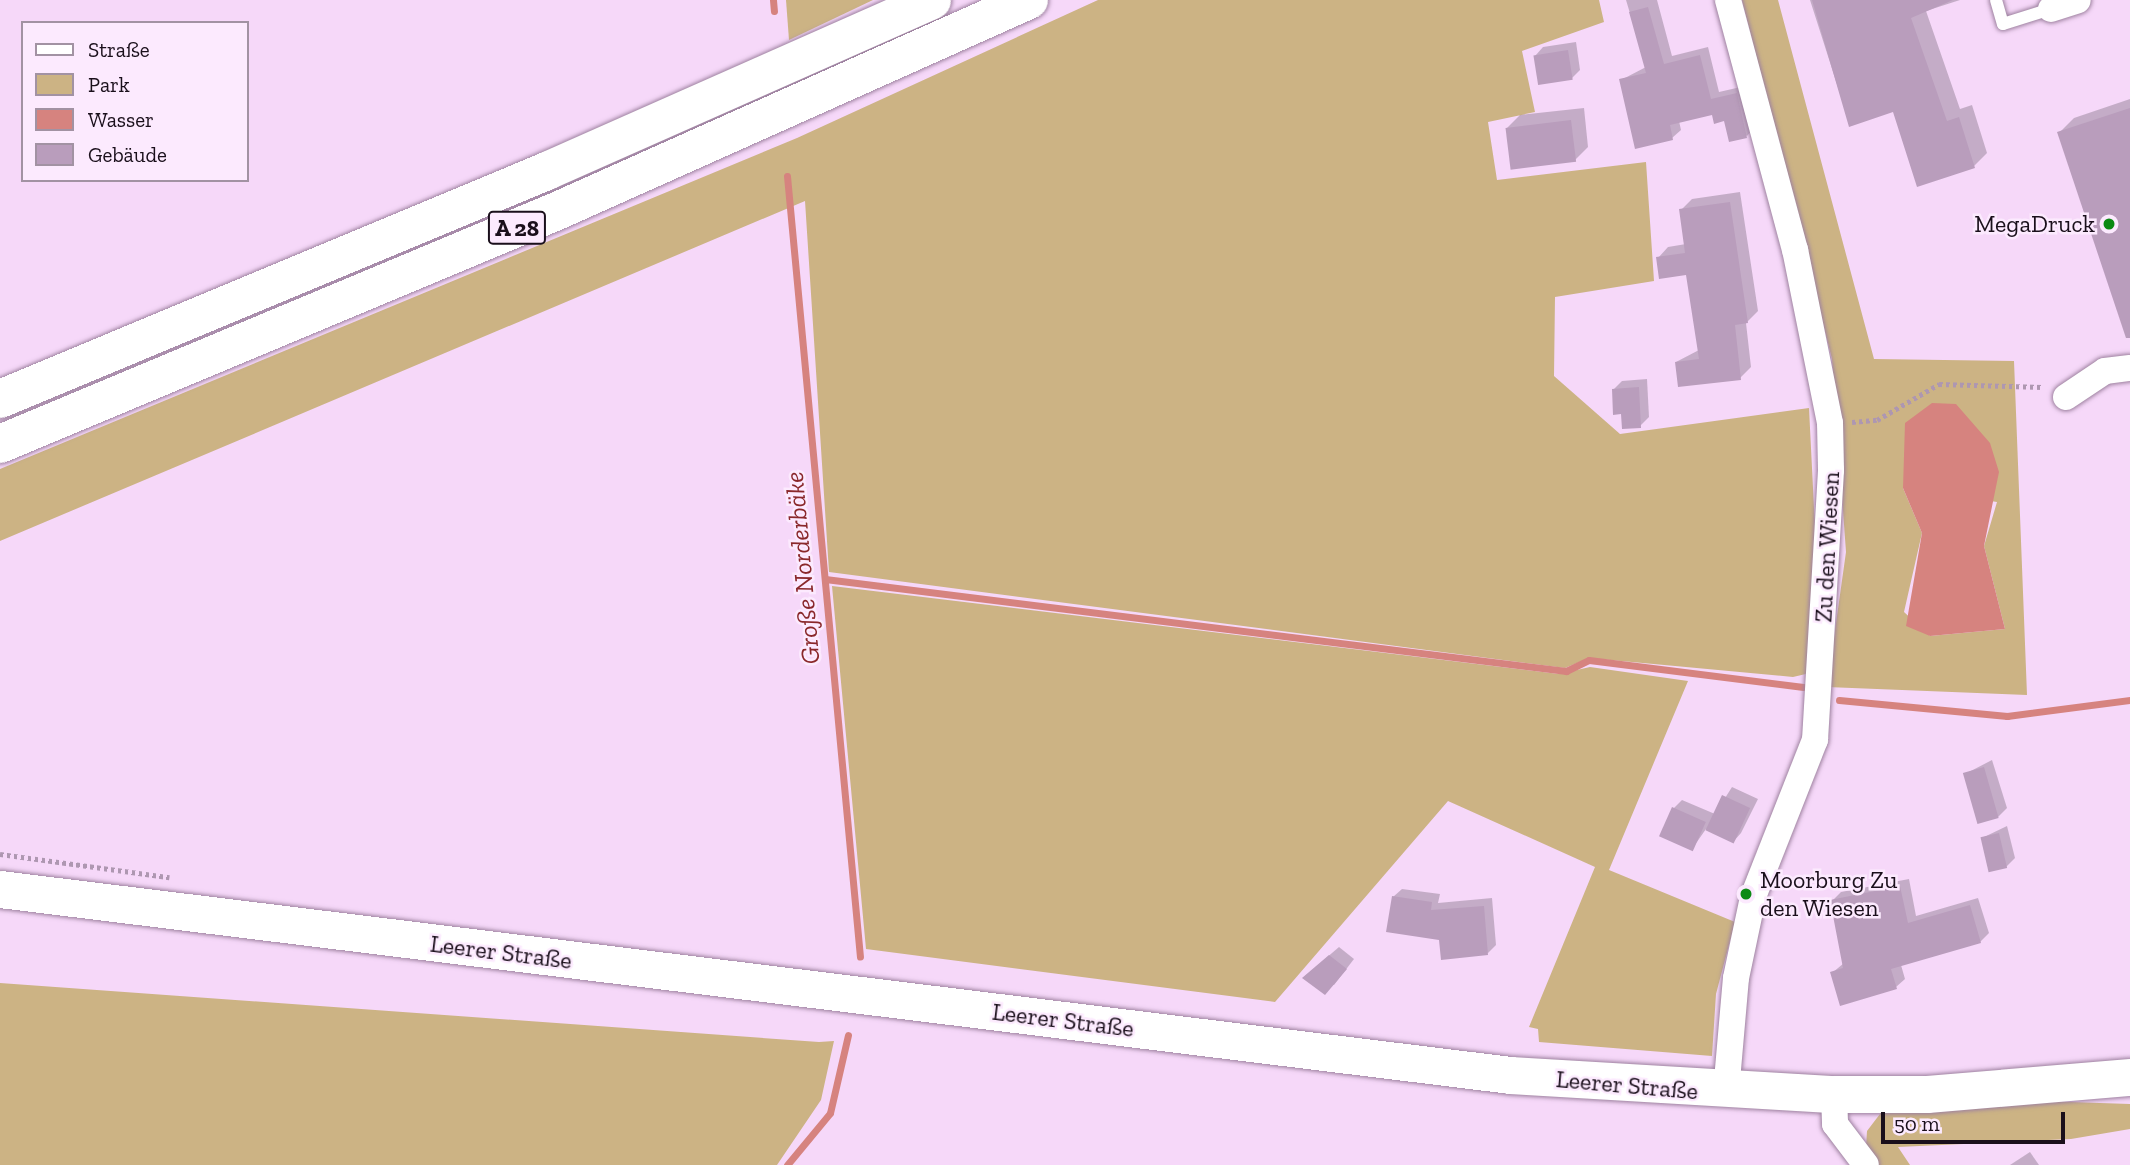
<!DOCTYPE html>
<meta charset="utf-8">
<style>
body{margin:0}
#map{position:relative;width:2130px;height:1165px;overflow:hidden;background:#f6d8f9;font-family:"Zilla Slab",serif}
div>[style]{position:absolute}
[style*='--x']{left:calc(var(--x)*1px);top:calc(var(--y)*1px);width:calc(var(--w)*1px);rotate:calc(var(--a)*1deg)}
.green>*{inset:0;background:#ccb384}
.water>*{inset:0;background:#d6837f}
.shadow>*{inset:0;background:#0003}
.stream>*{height:7px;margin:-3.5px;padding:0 3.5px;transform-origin:3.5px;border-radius:3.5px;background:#d6837f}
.building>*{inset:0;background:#b99dbc;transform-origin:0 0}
.path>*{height:4.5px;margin-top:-2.25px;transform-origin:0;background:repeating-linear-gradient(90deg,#ae97b1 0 3.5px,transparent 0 7px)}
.roads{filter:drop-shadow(0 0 2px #9e82a0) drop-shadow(0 0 2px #9e82a0)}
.service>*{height:12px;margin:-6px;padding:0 6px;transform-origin:6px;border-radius:6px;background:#fff}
.minor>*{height:26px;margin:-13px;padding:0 13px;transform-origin:13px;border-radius:13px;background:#fff}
.secondary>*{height:37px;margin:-18.5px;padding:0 18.5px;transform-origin:18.5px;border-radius:18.5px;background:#fff}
.motorway>*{height:38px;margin:-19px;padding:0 19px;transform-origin:19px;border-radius:19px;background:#fff}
.dots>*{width:19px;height:19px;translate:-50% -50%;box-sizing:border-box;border:4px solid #fceafe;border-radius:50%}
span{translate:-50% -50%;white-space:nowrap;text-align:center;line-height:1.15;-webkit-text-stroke:5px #fceafe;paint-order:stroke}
.shield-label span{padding:2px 5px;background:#fceafe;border:2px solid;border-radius:5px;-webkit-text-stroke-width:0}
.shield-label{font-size:23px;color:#1a0f1b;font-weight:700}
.poi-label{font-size:24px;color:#1a0f1b}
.right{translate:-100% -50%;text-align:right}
.left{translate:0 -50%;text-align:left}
.street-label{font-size:24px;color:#1a0f1b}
.water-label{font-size:26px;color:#8a282b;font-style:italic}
.legend{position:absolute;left:21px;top:21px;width:228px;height:161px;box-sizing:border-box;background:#fceafe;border:2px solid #a292a3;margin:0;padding:9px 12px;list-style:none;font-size:21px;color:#1a0f1b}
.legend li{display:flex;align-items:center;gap:14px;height:35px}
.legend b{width:35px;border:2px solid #a292a3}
.scale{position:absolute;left:1881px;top:1112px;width:184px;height:32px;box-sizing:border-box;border:4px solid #1a0f1b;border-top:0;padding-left:9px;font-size:21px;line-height:24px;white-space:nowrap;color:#1a0f1b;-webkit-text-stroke:5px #fceafe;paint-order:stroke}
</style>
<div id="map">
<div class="green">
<i style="clip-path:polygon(786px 0,873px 0,789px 40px)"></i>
<i style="clip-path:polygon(1098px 0,1599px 0,1604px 22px,1522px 51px,1535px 112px,1488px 122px,1497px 180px,1646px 162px,1654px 281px,1555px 297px,1554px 376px,1620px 434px,1809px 408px,1816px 548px,1810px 673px,1793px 677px,1589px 658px,1565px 668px,829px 572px,805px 201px,0 541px,0 469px,797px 138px)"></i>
<i style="clip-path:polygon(evenodd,1742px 0,1778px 0,1874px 359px,2014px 361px,2027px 695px,1827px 687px,1846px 552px,1832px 359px,1742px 0,1903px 488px,1997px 502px,1984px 546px,2005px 629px,1930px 636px,1904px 612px,1922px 533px,1903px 488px)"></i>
<i style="clip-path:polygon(832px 586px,1559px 674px,1590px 667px,1688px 681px,1609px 870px,1735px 922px,1716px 994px,1712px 1056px,1539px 1042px,1538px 1029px,1529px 1027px,1595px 867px,1448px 801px,1275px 1002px,866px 949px)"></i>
<i style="clip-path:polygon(0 983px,819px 1042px,834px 1041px,821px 1100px,777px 1165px,0 1165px)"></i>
<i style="clip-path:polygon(2041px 1101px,2130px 1104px,2130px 1129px,2071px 1139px,1898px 1147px,1910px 1165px,1878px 1165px,1866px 1147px,1867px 1131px,1883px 1110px)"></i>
</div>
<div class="water">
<i style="clip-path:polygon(1932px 403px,1956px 404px,1990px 443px,1999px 472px,1984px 546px,2005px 629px,1930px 636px,1906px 626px,1922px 533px,1903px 488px,1905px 423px)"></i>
</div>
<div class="shadow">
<i style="clip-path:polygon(1626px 0,1657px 0,1672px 56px,1708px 47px,1719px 92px,1745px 86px,1755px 127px,1747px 136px,1713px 113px,1679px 121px,1681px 130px,1672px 138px,1621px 80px,1646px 67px)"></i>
<i style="clip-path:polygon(1810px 0,1960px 0,1926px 11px,1960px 109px,1972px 105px,1987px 153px,1974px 166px,1894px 110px,1850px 125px)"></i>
<i style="clip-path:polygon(1576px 42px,1580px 70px,1572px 78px,1535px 56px,1543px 47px)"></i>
<i style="clip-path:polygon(2130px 99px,2130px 314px,2059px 133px,2074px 118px)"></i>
<i style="clip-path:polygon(1584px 108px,1588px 147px,1575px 160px,1507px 128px,1520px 115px)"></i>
<i style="clip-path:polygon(1740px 192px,1758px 311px,1746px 323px,1751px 367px,1740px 378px,1676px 362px,1699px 350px,1688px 273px,1658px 258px,1668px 247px,1686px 244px,1681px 210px,1692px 199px)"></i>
<i style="clip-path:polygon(1647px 379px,1649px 417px,1640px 426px,1622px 412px,1614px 389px,1622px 381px)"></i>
<i style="clip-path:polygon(1992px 760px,2007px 808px,1998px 817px,1965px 774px)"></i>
<i style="clip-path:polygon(1732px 787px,1758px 799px,1741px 833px,1733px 842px,1706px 829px,1692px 849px,1674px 808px,1682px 800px,1715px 814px)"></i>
<i style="clip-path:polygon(2007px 826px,2015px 858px,2006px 867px,1982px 838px)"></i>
<i style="clip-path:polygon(1909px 879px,1916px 916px,1978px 898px,1989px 933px,1980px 942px,1901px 965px,1905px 979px,1896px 987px,1832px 973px,1844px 963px,1832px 901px,1841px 892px)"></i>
<i style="clip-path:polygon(1402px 889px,1440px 894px,1438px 903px,1492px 898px,1496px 945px,1488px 953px,1440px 938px,1393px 897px)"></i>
<i style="clip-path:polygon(1339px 947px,1354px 959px,1334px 985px,1304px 977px)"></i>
<i style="clip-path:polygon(2030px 1152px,2039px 1165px,2010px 1165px)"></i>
</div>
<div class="stream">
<i style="--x:773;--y:0;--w:11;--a:85"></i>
<i style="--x:787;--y:176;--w:784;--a:84.66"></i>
<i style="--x:825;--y:579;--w:747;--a:7.08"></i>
<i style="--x:1566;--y:671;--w:25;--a:-26"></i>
<i style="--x:1589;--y:660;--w:216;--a:7.2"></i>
<i style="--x:1839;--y:700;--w:169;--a:5.4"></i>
<i style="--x:2007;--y:716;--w:124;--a:-7.4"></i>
<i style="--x:787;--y:1165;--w:67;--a:-50.4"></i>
<i style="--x:830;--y:1113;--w:80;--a:-77"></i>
</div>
<div class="building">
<i style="clip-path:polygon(1812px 0,1953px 0,1911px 18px,1947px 121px,1959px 117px,1975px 168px,1917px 187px,1893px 112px,1849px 127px)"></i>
<i style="clip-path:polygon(1648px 7px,1664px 64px,1700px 55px,1711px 99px,1737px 93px,1747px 138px,1729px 142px,1724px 121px,1714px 124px,1712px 115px,1670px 125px,1673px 140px,1635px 149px,1619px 79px,1646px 73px,1629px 12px)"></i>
<i style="left:1568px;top:50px;width:30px;height:35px;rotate:81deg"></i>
<i style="clip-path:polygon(2130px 108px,2130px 338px,2126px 338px,2057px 132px)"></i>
<i style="left:1571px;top:120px;width:42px;height:66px;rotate:83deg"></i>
<i style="clip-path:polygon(1730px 202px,1748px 323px,1735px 325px,1741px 380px,1678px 387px,1675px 362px,1699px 359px,1686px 275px,1659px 279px,1656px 257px,1685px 253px,1679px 209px)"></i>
<i style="clip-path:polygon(1639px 387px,1641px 428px,1622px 429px,1621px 414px,1613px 415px,1612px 389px)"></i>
<i style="left:1984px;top:767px;width:53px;height:22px;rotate:74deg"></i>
<i style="left:1722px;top:795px;width:31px;height:39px;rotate:25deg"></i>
<i style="left:1672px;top:807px;width:37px;height:32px;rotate:24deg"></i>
<i style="left:1999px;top:833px;width:36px;height:19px;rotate:77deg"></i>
<i style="clip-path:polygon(1900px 886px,1908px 923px,1970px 905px,1981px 943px,1891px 969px,1897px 989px,1840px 1006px,1830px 972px,1843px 968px,1830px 900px)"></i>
<i style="clip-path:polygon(1392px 896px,1432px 902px,1431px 910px,1484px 906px,1488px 955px,1441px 960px,1439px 940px,1386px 932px)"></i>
<i style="clip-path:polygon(1329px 955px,1347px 969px,1325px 995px,1302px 978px)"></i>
</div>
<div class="path">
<i style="--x:1852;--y:422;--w:25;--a:-5"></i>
<i style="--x:1877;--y:420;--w:72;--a:-30.1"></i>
<i style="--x:1939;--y:384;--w:104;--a:1.7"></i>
<i style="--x:0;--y:854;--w:171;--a:7.8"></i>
</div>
<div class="roads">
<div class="service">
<i style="--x:1996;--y:0;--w:25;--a:74"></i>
<i style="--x:2003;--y:24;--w:50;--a:-17.4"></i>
</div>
<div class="minor">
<i style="--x:2051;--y:9;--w:28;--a:-18"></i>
<i style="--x:2066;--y:397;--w:47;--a:-33.7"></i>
<i style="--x:2105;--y:371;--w:25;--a:-7"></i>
<i style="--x:1726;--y:1092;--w:114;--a:-85"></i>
<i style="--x:1736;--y:978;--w:83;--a:-78.1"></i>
<i style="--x:1753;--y:897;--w:169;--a:-68.5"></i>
<i style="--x:1815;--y:740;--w:270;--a:-86.6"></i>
<i style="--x:1831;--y:470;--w:47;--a:-91.2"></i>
<i style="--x:1830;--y:423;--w:177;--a:-101.4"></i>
<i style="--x:1795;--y:250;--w:259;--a:-105"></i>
<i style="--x:1834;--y:1094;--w:30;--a:88"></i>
<i style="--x:1835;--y:1124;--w:51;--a:52.9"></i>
</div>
<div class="secondary">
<i style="--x:0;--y:889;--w:1521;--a:7.02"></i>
<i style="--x:1510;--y:1075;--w:325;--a:3.4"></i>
<i style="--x:1834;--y:1094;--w:93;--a:0"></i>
<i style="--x:1927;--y:1094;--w:204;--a:-4.8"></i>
</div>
<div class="motorway">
<i style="--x:0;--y:399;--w:593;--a:-22.63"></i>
<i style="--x:547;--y:171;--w:421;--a:-23.9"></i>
<i style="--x:0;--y:444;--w:604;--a:-22.7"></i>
<i style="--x:557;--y:211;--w:517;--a:-24.09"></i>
</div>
</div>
<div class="dots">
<i style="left:2109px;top:224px;background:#0c8a14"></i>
<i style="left:1746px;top:894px;background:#0c8a14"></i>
</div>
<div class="shield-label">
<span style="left:517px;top:228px">A 28</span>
</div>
<div class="poi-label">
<span class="right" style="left:2095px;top:224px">MegaDruck</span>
<span class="left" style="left:1760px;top:894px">Moorburg Zu<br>den Wiesen</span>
</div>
<div class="street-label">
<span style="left:1827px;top:547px;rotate:-87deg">Zu den Wiesen</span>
<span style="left:501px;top:952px;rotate:7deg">Leerer Straße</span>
<span style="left:1063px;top:1020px;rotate:7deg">Leerer Straße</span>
<span style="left:1627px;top:1085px;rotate:5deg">Leerer Straße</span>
</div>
<div class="water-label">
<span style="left:803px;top:568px;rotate:-95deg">Große Norderbäke</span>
</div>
<ul class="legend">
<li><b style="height:9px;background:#fff"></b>Straße</li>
<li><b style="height:19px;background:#ccb384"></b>Park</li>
<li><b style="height:19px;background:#d6837f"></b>Wasser</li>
<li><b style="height:19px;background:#b99dbc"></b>Gebäude</li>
</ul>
<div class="scale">50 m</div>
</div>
